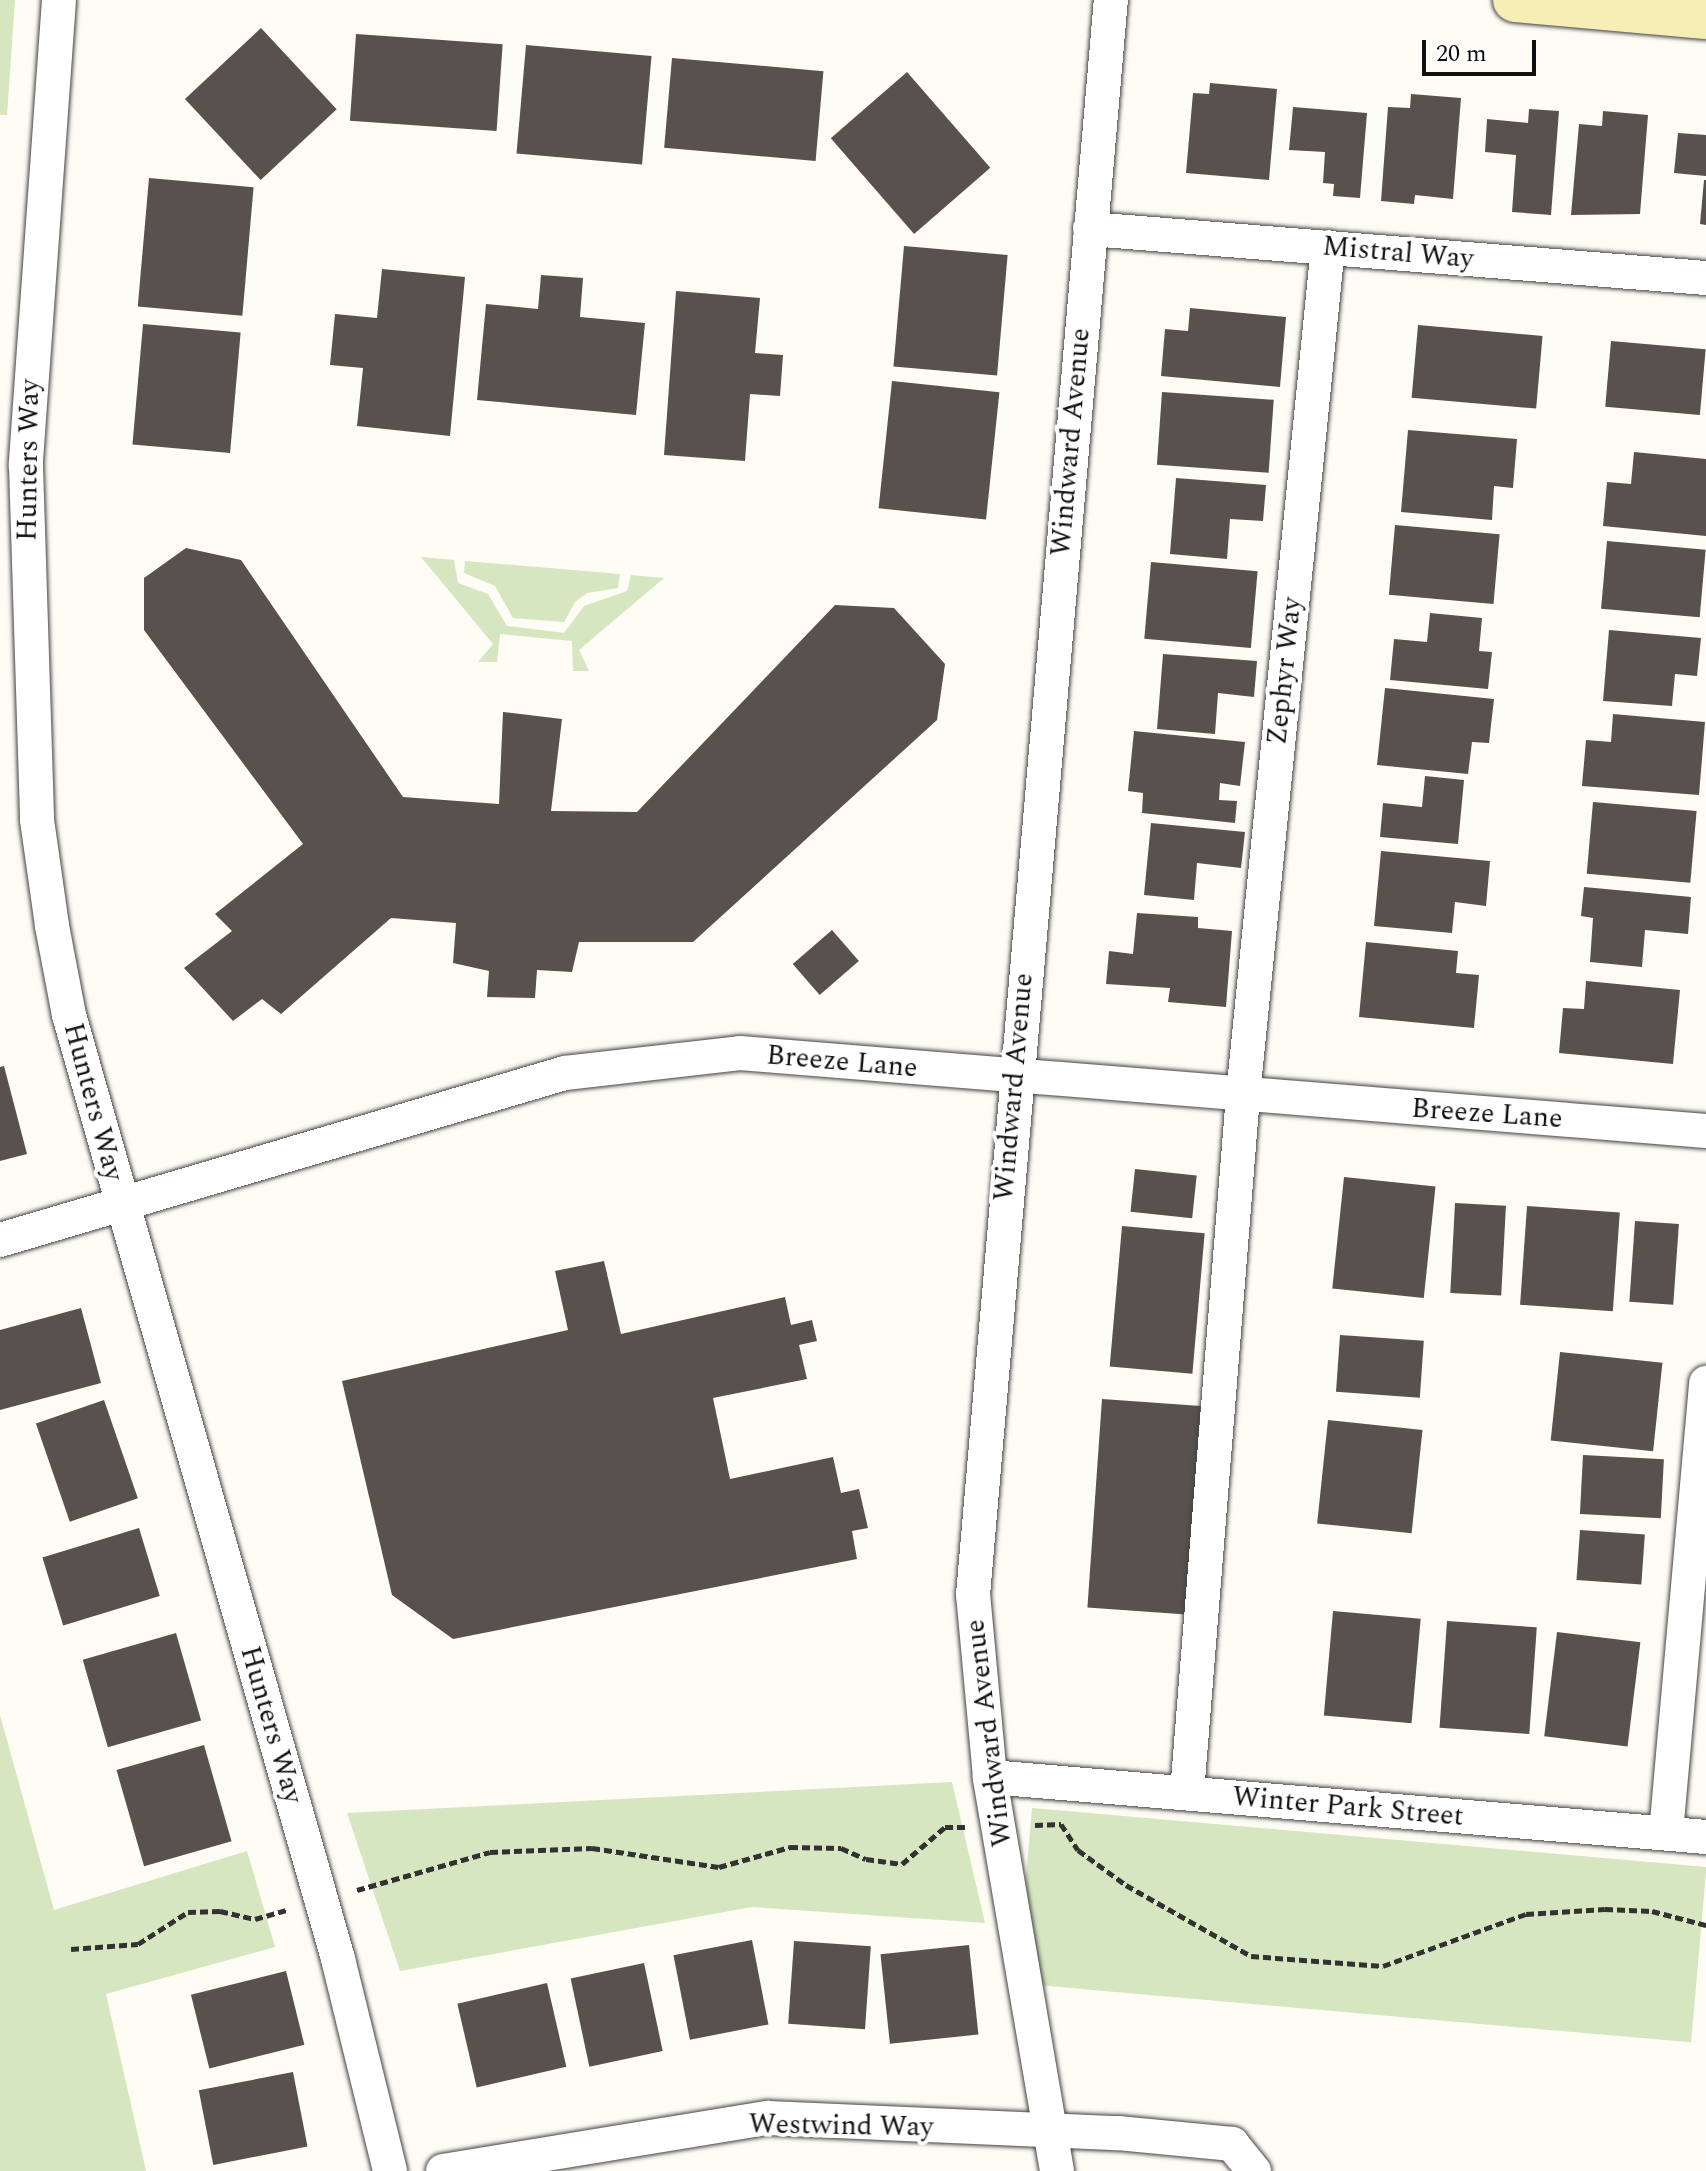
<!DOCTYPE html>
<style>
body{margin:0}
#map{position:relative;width:1706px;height:2171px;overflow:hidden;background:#fefcf5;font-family:Spectral,serif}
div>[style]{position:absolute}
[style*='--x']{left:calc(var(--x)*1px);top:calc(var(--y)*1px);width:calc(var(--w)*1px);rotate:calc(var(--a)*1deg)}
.green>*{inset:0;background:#d5e6c0;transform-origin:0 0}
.building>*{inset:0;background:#58514e;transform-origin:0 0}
.path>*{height:5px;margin-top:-2.5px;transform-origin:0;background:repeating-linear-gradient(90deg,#323232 0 8px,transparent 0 12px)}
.roads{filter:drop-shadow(0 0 2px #434343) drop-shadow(0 0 2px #434343)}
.street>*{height:34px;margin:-17px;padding:0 17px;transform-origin:17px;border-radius:17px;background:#fff}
.secondary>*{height:44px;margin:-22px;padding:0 22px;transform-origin:22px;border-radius:22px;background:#f7eeb6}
span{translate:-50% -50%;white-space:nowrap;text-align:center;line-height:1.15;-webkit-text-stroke:8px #fff;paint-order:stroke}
.street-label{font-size:28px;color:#101010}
.scale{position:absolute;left:1422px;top:40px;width:114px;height:36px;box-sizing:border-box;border:4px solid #101010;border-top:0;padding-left:10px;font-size:24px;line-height:28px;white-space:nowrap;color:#101010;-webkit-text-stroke:6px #fff;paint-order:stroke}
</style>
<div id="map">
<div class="green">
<i style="clip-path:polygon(0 0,15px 0,7px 115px,0 115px)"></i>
<i style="clip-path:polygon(421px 557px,454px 560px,458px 583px,488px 594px,507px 626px,564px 633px,584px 606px,627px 591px,631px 575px,664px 578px,579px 650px,589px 671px,573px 671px,572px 641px,500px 634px,497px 662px,478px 662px,493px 644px)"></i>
<i style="clip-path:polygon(465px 561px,620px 574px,618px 588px,587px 593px,575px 602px,564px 622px,513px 618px,495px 586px,464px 573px)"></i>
<i style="clip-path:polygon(0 1715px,54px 1910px,247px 1851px,275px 1947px,106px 1994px,146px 2171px,0 2171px)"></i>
<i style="clip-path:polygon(952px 1782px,985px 1923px,752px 1907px,400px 1971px,347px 1813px)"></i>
<i style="left:1032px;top:1808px;width:677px;height:176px;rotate:5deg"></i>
</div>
<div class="building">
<i style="left:261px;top:28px;width:111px;height:104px;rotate:47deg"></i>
<i style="left:356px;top:34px;width:147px;height:87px;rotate:4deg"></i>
<i style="left:526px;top:45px;width:126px;height:109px;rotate:5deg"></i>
<i style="left:672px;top:58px;width:152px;height:90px;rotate:5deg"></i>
<i style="left:907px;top:72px;width:127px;height:101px;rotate:49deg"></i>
<i style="clip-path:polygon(1210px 83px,1277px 89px,1269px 180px,1186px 173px,1193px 93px,1209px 94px)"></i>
<i style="clip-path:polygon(1411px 94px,1461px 98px,1453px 199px,1415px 195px,1414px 204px,1381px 201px,1388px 107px,1410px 108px)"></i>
<i style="clip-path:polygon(1293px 107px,1367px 113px,1360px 198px,1333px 196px,1334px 184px,1323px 183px,1325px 152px,1289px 150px)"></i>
<i style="clip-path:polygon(1529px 109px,1559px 111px,1551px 215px,1512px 212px,1516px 155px,1485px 152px,1487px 119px,1528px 123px)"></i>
<i style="clip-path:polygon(1603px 111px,1648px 115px,1640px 214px,1571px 215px,1579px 124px,1602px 126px)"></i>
<i style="clip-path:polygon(1678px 133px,1706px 135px,1706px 176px,1674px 173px)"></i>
<i style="left:149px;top:178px;width:105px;height:129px;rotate:5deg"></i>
<i style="clip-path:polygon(1704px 180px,1706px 180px,1706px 225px,1700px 224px)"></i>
<i style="left:904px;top:246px;width:104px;height:121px;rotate:5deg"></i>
<i style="clip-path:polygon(382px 269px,465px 277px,450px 436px,357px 426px,363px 368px,330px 365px,335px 314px,377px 318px)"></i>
<i style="clip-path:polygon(541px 275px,583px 278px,580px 317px,645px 323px,636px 415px,477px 400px,486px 304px,538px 309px)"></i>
<i style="clip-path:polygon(676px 291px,760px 298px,755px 353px,783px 355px,780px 396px,750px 394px,745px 461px,664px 455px)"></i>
<i style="clip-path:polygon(1190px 308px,1286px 317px,1280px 387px,1161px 376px,1165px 329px,1188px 331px)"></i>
<i style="left:143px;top:324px;width:98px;height:121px;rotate:5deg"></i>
<i style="left:1418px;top:325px;width:125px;height:73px;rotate:5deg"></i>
<i style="left:1611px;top:341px;width:95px;height:66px;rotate:5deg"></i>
<i style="left:892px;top:381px;width:108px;height:128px;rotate:6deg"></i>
<i style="left:1162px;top:392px;width:112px;height:73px;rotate:4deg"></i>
<i style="clip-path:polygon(1408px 430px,1517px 439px,1513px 488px,1494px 486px,1492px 520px,1401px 512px)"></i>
<i style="clip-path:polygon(1634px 452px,1706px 459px,1706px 536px,1603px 526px,1607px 482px,1631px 484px)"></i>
<i style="clip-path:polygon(1176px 478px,1266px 485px,1263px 521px,1230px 519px,1227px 559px,1170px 554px)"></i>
<i style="left:1395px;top:525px;width:105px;height:70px;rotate:5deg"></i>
<i style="left:1607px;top:541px;width:99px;height:68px;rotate:5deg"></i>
<i style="clip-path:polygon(186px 548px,241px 560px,403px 797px,499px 804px,503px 712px,562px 719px,551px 811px,637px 812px,835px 605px,894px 608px,945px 664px,937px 720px,693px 942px,579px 942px,572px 972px,537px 970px,535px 998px,487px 997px,489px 971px,453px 963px,456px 923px,391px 918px,281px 1014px,262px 999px,233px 1021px,184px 968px,232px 931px,215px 914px,303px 844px,144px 630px,144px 578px)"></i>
<i style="left:1151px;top:562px;width:107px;height:77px;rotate:5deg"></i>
<i style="clip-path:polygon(1430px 613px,1482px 618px,1479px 651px,1492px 652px,1488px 689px,1390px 680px,1394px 639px,1427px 642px)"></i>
<i style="clip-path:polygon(1609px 630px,1701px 638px,1697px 676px,1675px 674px,1672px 706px,1603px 701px)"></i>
<i style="clip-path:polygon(1163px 654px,1257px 661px,1254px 697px,1218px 693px,1215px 734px,1157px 729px)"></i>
<i style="clip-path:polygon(1385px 688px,1494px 699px,1489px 743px,1472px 742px,1468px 774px,1377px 765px)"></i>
<i style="clip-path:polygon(1613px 714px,1705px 722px,1699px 795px,1582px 786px,1586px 740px,1611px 742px)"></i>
<i style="clip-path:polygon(1134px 731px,1245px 742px,1240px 786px,1220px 783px,1219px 800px,1237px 801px,1235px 823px,1142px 813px,1143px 793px,1128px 791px)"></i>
<i style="clip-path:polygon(1425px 776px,1464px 780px,1458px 844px,1380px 837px,1383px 803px,1422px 807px)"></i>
<i style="left:1593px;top:802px;width:104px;height:72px;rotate:5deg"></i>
<i style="clip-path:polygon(1151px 823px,1245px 832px,1241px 868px,1197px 863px,1194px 900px,1144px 895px)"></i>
<i style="clip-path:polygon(1381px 851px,1490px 861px,1486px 906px,1455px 902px,1452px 933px,1374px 926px)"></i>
<i style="clip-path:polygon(1584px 887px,1691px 897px,1688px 934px,1645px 930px,1642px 967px,1590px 962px,1593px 918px,1581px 916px)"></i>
<i style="clip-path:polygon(1137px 913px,1198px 917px,1198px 928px,1232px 931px,1226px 1007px,1168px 1002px,1170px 988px,1106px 984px,1109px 951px,1133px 954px)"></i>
<i style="left:832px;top:930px;width:41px;height:52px;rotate:49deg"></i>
<i style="clip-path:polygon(1366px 942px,1458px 951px,1456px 973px,1479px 975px,1474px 1028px,1359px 1017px)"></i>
<i style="clip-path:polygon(1586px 981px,1680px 990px,1673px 1064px,1559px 1053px,1563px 1008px,1584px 1009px)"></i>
<i style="clip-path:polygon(4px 1066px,27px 1154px,0 1161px,0 1067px)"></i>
<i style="left:1135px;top:1169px;width:62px;height:43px;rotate:6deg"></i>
<i style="left:1344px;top:1177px;width:92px;height:112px;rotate:6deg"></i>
<i style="left:1455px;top:1203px;width:51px;height:90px;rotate:3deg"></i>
<i style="left:1527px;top:1206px;width:93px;height:99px;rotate:4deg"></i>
<i style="left:1635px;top:1221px;width:44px;height:81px;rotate:4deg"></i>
<i style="left:1122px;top:1226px;width:83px;height:141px;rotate:5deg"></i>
<i style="clip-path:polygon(604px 1261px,621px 1334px,785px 1297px,791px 1325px,812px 1320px,817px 1341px,799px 1345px,807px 1379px,713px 1398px,730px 1479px,833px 1457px,841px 1493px,859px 1489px,868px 1528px,852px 1531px,857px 1559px,453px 1639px,392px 1595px,342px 1381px,568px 1330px,555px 1271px)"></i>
<i style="clip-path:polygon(81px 1308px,101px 1383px,0 1410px,0 1330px)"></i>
<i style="left:1340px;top:1335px;width:84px;height:57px;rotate:4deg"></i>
<i style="left:1560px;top:1352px;width:103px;height:89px;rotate:6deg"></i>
<i style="left:1102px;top:1399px;width:99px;height:209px;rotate:4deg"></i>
<i style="left:104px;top:1400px;width:104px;height:72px;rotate:71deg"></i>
<i style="left:1328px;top:1420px;width:95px;height:104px;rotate:6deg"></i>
<i style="left:1583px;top:1455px;width:81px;height:59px;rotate:3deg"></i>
<i style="left:139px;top:1528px;width:71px;height:101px;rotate:73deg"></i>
<i style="left:1580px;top:1530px;width:65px;height:50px;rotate:4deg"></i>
<i style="left:1333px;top:1611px;width:88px;height:105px;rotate:5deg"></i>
<i style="left:1447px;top:1621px;width:90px;height:107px;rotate:4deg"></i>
<i style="left:1557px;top:1632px;width:84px;height:105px;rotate:7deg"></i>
<i style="left:176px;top:1633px;width:91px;height:97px;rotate:74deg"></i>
<i style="left:204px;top:1745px;width:100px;height:91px;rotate:74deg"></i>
<i style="left:752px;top:1940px;width:86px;height:80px;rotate:79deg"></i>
<i style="left:794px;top:1941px;width:77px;height:83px;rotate:4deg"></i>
<i style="left:969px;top:1945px;width:90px;height:89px;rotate:84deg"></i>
<i style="left:644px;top:1963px;width:90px;height:75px;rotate:78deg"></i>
<i style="left:286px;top:1971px;width:76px;height:98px;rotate:76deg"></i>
<i style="left:547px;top:1983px;width:86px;height:92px;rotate:77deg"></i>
<i style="left:293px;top:2072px;width:76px;height:96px;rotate:79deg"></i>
</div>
<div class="path">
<i style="--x:1035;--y:1825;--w:26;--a:-2"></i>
<i style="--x:1061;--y:1824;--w:31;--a:57"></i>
<i style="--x:1078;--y:1850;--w:59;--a:36.1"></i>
<i style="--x:1126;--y:1885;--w:144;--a:29.6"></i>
<i style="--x:1251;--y:1956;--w:132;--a:4.3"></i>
<i style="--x:1383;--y:1966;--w:152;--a:-20"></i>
<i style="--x:1526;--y:1914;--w:79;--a:-3.6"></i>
<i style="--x:1605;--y:1909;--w:47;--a:2.4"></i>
<i style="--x:1652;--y:1911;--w:56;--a:14.5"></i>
<i style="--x:357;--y:1890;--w:138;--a:-15.9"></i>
<i style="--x:490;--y:1852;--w:102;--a:-2.2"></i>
<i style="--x:592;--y:1848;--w:128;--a:8.5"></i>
<i style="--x:719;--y:1867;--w:74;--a:-15.7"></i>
<i style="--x:790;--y:1847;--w:51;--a:1.1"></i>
<i style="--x:841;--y:1848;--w:27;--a:24"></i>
<i style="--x:866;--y:1859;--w:36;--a:8"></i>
<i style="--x:902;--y:1864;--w:57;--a:-40.7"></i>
<i style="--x:945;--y:1827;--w:20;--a:0"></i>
<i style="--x:71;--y:1949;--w:67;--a:-4.3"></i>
<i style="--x:138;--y:1944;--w:59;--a:-32.6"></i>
<i style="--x:188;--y:1912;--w:32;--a:-2"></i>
<i style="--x:220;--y:1911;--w:36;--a:13"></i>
<i style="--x:255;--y:1919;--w:35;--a:-16"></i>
</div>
<div class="roads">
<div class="street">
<i style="--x:59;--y:0;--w:467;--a:94.1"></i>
<i style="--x:26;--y:466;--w:354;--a:88.2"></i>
<i style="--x:37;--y:820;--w:107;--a:81.9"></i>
<i style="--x:52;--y:926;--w:91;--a:79.2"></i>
<i style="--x:69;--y:1015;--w:982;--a:74.09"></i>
<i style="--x:338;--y:1959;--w:218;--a:76.2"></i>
<i style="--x:1090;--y:229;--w:618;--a:4.55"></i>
<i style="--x:0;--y:1240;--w:589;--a:-16.47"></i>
<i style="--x:565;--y:1073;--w:176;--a:-6.5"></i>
<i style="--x:740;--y:1053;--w:969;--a:4.62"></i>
<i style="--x:990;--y:1777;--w:719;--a:4.79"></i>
<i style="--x:1187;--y:1793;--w:700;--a:-85.41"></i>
<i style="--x:1243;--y:1095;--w:852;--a:-84.28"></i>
<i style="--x:1666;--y:1833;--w:452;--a:-84.9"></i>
<i style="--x:443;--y:2171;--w:329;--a:-9.3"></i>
<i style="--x:768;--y:2118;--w:350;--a:2.5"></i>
<i style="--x:1118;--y:2133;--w:115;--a:5.5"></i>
<i style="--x:1232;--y:2144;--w:35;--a:51"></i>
<i style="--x:1057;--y:2171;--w:400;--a:-99.7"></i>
<i style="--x:990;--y:1777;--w:183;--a:-95.3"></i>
<i style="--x:973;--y:1595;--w:1601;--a:-85.06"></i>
</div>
<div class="secondary">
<i style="--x:1515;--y:0;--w:192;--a:5.1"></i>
</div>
</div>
<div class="street-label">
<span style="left:1398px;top:253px;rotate:5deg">Mistral Way</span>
<span style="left:1071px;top:442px;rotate:-85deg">Windward Avenue</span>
<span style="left:29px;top:460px;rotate:-89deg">Hunters Way</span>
<span style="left:1285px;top:671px;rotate:-84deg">Zephyr Way</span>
<span style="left:842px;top:1062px;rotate:5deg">Breeze Lane</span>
<span style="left:1014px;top:1087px;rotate:-85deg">Windward Avenue</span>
<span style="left:93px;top:1102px;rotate:75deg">Hunters Way</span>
<span style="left:1487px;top:1114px;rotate:4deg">Breeze Lane</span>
<span style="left:271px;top:1725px;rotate:74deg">Hunters Way</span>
<span style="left:989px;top:1733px;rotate:-97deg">Windward Avenue</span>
<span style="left:1348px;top:1807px;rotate:5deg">Winter Park Street</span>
<span style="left:841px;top:2126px;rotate:1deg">Westwind Way</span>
</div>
<div class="scale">20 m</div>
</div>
